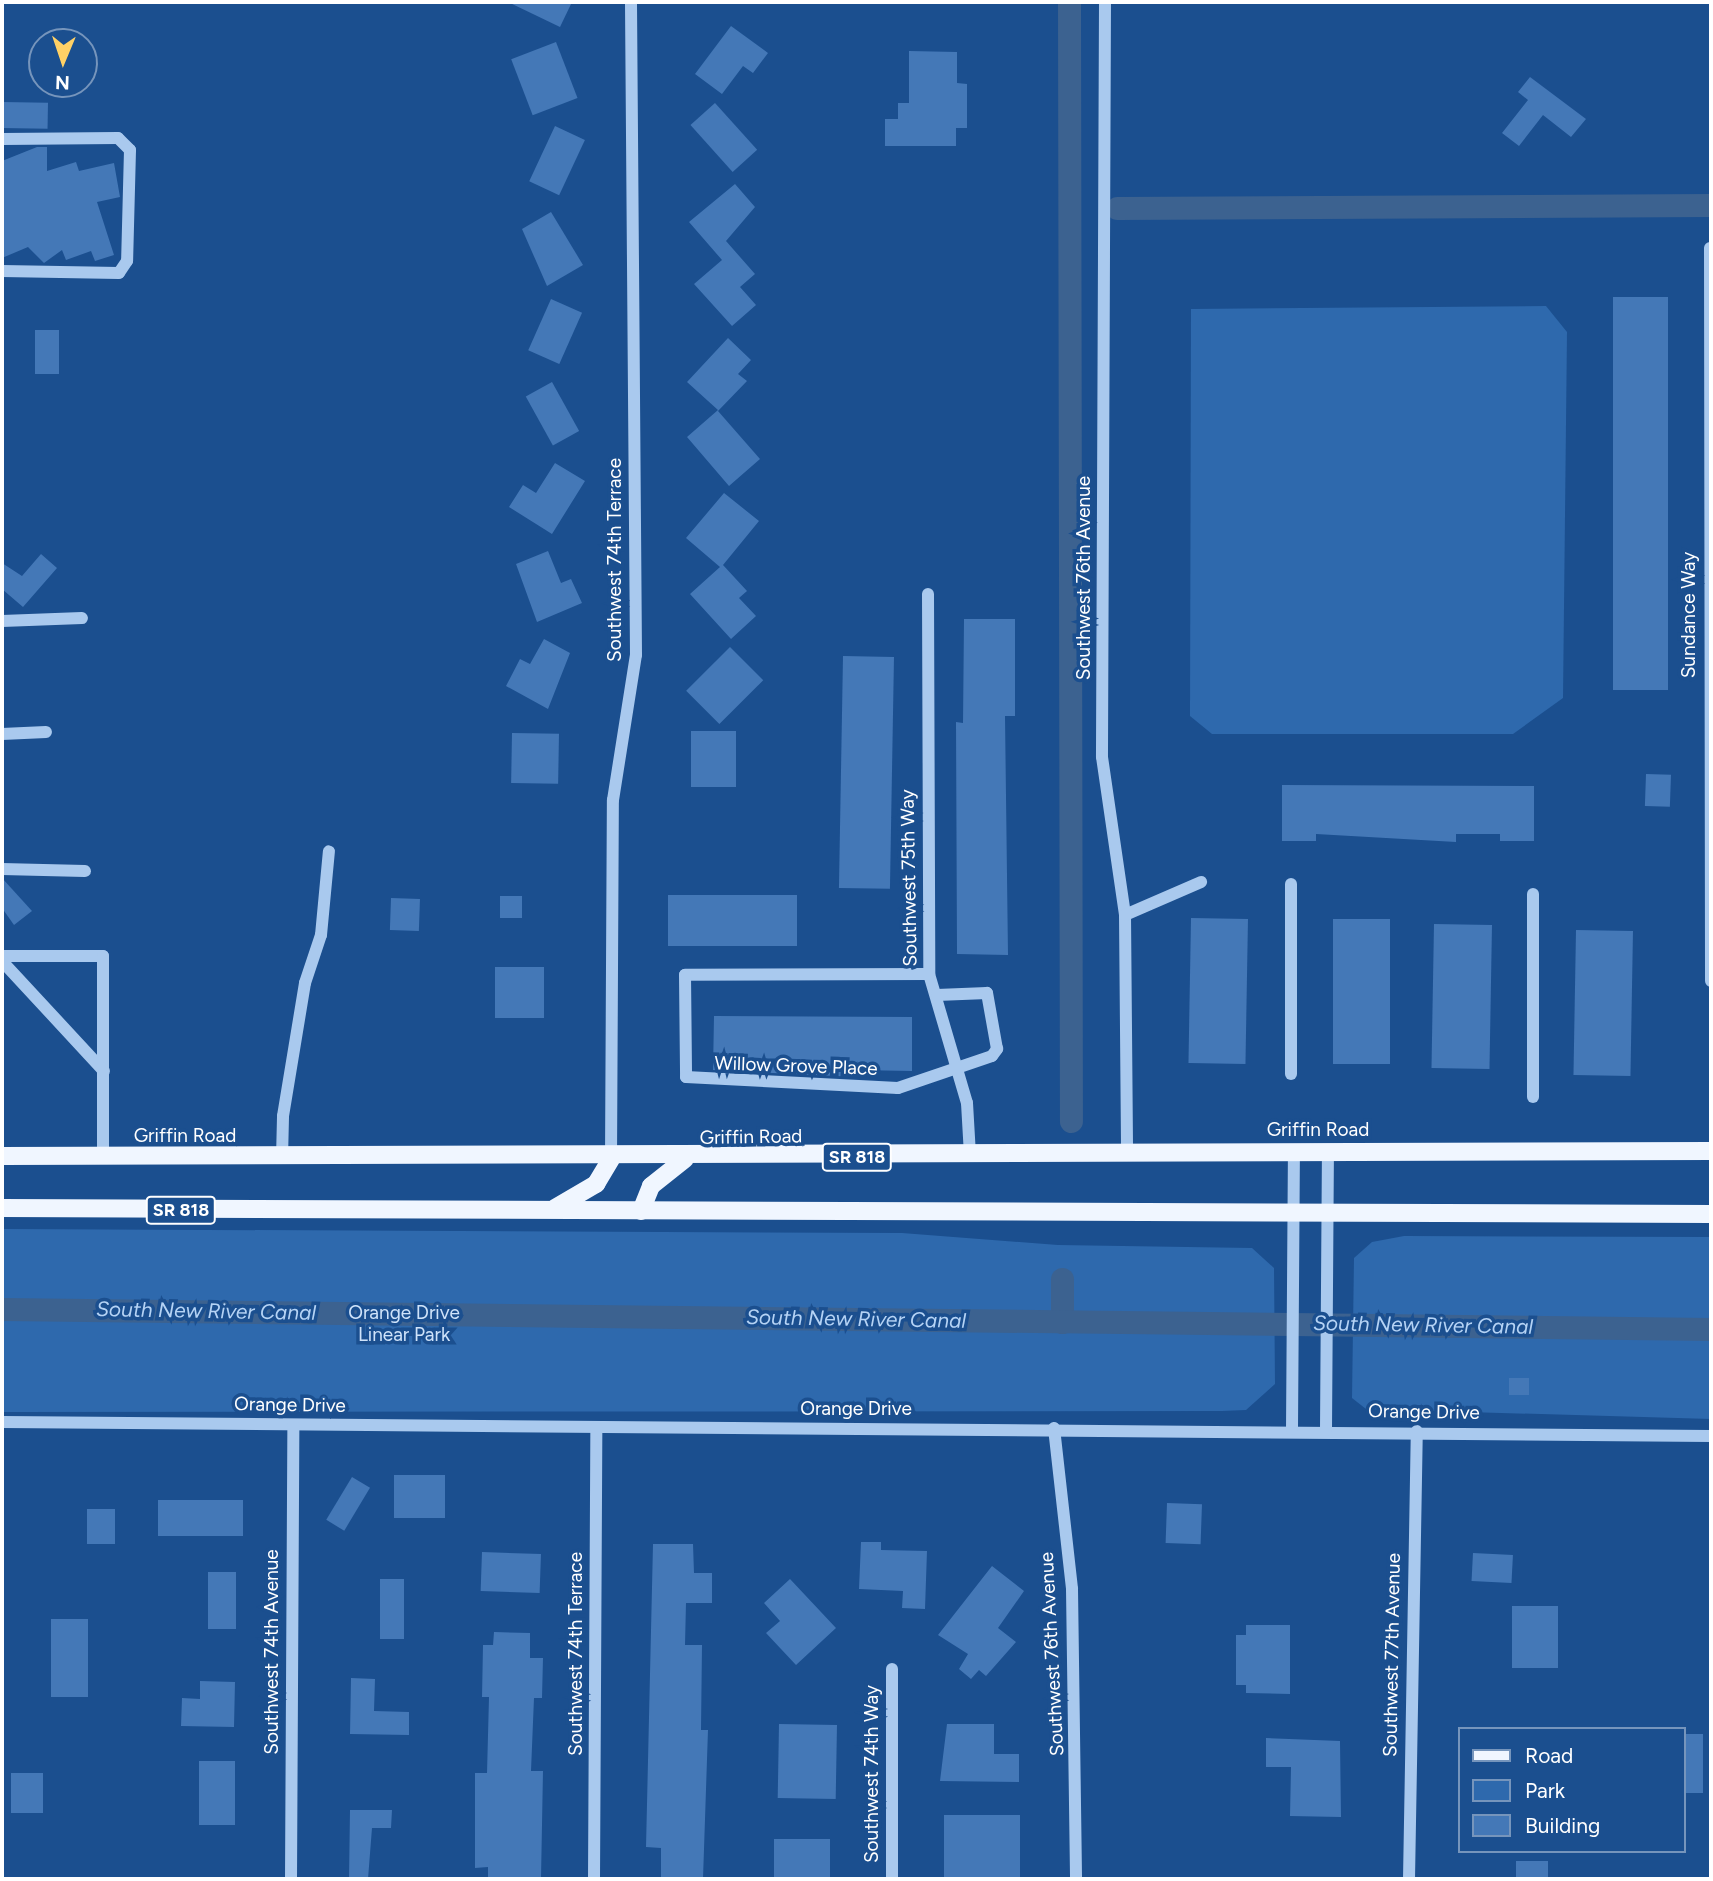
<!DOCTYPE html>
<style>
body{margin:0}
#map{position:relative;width:1713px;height:1881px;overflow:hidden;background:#1b4f8f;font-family:Figtree,sans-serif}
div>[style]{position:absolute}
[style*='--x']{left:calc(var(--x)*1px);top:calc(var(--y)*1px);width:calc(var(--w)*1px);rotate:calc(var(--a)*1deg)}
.green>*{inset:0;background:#2e69ad}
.canal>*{height:23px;margin:-11.5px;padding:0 11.5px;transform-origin:11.5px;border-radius:11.5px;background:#3c6290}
.building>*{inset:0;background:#4478b7;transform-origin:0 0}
.minor>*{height:12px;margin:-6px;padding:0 6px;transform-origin:6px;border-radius:6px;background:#a9c9ee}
.major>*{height:18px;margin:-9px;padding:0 9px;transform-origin:9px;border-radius:9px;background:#f0f6ff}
span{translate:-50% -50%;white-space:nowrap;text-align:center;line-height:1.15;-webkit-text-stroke:7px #1b4f8f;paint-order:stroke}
.shield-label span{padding:2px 5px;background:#1b4f8f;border:2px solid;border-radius:5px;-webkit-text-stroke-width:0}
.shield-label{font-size:18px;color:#fff;font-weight:700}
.street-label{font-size:19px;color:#fff}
.park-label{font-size:19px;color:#cfe3fa}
.water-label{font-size:21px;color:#b5d3f5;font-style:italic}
.frame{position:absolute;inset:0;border:4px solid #fff;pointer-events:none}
.legend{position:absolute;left:1458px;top:1727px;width:228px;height:126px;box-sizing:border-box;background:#1b4f8f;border:2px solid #7695bc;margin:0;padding:9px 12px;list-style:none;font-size:21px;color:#fff}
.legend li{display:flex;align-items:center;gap:14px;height:35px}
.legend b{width:35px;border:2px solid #7695bc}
.north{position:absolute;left:28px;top:28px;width:70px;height:70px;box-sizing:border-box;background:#1b4f8f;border:2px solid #7695bc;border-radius:50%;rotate:182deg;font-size:19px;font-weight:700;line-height:28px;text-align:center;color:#fff}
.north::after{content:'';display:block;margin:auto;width:24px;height:32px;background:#ffd166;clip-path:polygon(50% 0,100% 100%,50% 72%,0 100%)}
</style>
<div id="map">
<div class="green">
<i style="clip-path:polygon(1546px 306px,1567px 332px,1563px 698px,1513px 734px,1212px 734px,1190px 716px,1191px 309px)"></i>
<i style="clip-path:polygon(2px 1229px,902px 1233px,1058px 1245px,1252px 1248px,1274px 1268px,1275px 1384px,1246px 1410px,1222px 1411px,2px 1412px)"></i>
<i style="clip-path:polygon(1404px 1236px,1711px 1237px,1711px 1419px,1366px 1409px,1352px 1398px,1354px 1258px,1372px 1242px)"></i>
</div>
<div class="canal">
<i style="--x:1069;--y:2;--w:1119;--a:89.9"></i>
<i style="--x:1117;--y:208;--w:594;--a:-0.29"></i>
<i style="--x:1062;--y:1279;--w:43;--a:90"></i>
<i style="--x:2;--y:1309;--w:1709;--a:0.67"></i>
</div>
<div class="building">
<i style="clip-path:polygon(508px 2px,572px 2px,560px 27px)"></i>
<i style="clip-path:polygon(731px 26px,768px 53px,753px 73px,743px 66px,722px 94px,695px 74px)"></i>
<i style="left:556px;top:42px;width:60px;height:48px;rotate:69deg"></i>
<i style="clip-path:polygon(909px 51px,957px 52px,957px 83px,967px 84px,967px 128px,956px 128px,956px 146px,885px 146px,885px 119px,898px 119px,898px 103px,909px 103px)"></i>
<i style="clip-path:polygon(1530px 77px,1586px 119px,1571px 137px,1543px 115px,1519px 146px,1502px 133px,1528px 100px,1518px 92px)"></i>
<i style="left:2px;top:102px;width:46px;height:26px;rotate:1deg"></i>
<i style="left:715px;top:103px;width:63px;height:33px;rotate:48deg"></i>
<i style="left:555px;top:126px;width:33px;height:61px;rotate:25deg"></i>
<i style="clip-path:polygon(37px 147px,47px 147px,47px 171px,76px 162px,79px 171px,114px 163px,120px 197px,97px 202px,114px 255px,95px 261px,91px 251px,66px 260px,62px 250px,44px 263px,28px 247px,2px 258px,2px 161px)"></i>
<i style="clip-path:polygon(735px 184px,755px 207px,726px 241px,755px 274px,740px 287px,756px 305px,732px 326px,694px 284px,722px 260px,689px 222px)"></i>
<i style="clip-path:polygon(551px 212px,583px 265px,547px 286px,522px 229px)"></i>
<i style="left:1613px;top:297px;width:55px;height:393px"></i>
<i style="left:551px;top:299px;width:34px;height:56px;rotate:24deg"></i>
<i style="left:35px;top:330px;width:24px;height:44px"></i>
<i style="clip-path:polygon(728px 338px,751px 360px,738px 374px,747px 381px,718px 411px,760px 459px,729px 486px,687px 437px,718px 410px,687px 382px)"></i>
<i style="left:552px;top:382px;width:56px;height:30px;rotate:61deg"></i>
<i style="clip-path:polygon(555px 463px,585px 481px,552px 534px,509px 507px,523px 485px,536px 493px)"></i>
<i style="clip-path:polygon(724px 493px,759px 521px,723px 565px,747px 591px,739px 598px,756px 616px,731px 639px,690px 594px,720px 567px,686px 538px)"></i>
<i style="clip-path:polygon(548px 551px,561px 583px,571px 579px,582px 603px,537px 622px,516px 564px)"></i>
<i style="clip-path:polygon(41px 554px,57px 568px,23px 607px,2px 589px,2px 563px,22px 576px)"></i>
<i style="clip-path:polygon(964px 619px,1015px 619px,1015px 716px,1005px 716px,1008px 955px,957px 954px,956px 722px,963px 723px)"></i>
<i style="clip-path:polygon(544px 639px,570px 653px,548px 709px,506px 686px,520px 659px,530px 664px)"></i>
<i style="left:730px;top:647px;width:47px;height:62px;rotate:45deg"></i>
<i style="left:843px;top:656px;width:51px;height:232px;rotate:1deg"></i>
<i style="left:691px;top:731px;width:45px;height:56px"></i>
<i style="left:512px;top:733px;width:47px;height:50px;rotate:1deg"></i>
<i style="left:1646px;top:774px;width:25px;height:32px;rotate:2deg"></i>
<i style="clip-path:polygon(1282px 785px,1534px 786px,1534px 841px,1500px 841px,1500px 834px,1456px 834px,1456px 842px,1316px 834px,1316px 841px,1282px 841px)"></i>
<i style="clip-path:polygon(2px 878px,32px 911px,14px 925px,2px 908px)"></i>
<i style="left:668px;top:895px;width:129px;height:51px"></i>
<i style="left:500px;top:896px;width:22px;height:22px"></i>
<i style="left:391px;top:898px;width:29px;height:32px;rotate:2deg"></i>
<i style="left:1191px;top:918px;width:57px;height:145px;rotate:1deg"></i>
<i style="left:1333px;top:919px;width:57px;height:145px"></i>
<i style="left:1434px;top:924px;width:58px;height:144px;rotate:1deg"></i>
<i style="left:1576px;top:930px;width:57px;height:145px;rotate:1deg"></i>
<i style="left:495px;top:967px;width:49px;height:51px"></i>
<i style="clip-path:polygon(714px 1016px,912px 1017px,912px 1071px,857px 1070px,857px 1077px,713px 1070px)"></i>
<i style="left:1509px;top:1378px;width:20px;height:17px"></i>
<i style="left:394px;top:1475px;width:51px;height:43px"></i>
<i style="left:352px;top:1477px;width:21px;height:50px;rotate:31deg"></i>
<i style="left:243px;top:1500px;width:36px;height:85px;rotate:90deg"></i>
<i style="left:1167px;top:1503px;width:35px;height:40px;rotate:2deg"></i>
<i style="left:87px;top:1509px;width:28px;height:35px"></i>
<i style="clip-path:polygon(861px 1542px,881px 1542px,881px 1550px,927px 1551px,925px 1609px,902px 1608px,903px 1591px,859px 1589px)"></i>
<i style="clip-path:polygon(653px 1544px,693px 1544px,694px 1573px,712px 1573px,712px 1603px,686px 1603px,685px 1645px,702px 1645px,701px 1730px,708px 1730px,703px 1879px,661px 1879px,661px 1848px,646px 1847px)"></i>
<i style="left:482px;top:1552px;width:59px;height:39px;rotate:2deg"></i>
<i style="left:1473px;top:1553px;width:40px;height:28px;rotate:3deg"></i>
<i style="clip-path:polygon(992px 1566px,1024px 1591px,998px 1628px,1016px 1642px,986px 1676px,979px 1670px,971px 1679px,959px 1669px,968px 1654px,938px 1635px)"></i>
<i style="left:208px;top:1572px;width:28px;height:57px"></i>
<i style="left:380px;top:1579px;width:24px;height:60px"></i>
<i style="clip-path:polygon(790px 1579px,836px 1628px,796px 1665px,766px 1633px,780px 1621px,764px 1603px)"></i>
<i style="left:1512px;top:1606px;width:46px;height:62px"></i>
<i style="left:51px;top:1619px;width:37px;height:78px"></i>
<i style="clip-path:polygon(1246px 1625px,1290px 1625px,1290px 1694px,1246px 1693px,1246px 1685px,1236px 1685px,1236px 1635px,1246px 1635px)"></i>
<i style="clip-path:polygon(494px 1632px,530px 1633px,530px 1658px,543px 1658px,542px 1698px,534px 1698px,531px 1771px,543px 1771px,541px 1879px,488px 1879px,488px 1867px,475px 1868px,475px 1773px,487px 1773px,489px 1697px,482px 1697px,483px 1645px,493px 1645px)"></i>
<i style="clip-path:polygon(351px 1678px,375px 1679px,374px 1711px,409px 1712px,409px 1735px,350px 1734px)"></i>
<i style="clip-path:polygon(200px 1681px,235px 1682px,234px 1727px,181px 1726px,182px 1698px,200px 1699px)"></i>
<i style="left:779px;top:1724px;width:58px;height:74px;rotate:1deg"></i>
<i style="clip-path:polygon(947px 1724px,994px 1724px,994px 1754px,1019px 1754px,1019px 1782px,940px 1781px)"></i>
<i style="left:1683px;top:1734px;width:20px;height:59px"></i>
<i style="clip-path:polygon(1266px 1738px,1340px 1741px,1341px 1817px,1290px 1816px,1291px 1767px,1266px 1767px)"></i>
<i style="left:199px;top:1761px;width:36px;height:64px"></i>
<i style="left:11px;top:1773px;width:32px;height:40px"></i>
<i style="clip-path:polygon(350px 1810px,392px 1810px,391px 1828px,372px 1828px,368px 1879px,349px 1879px)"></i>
<i style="left:944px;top:1815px;width:76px;height:64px"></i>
<i style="left:774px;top:1839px;width:56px;height:40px"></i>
<i style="left:1516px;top:1861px;width:32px;height:18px"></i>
</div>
<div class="minor">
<i style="--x:1105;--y:2;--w:755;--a:90.23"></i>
<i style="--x:1102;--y:757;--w:160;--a:81.7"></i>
<i style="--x:1125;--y:915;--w:238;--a:89.5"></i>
<i style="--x:2;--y:139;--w:116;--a:-0.5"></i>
<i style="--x:118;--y:138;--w:17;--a:45"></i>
<i style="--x:130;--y:150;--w:111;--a:91.5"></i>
<i style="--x:127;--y:261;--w:14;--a:124"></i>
<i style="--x:119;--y:273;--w:117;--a:-179"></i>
<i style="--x:1710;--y:248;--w:733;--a:89.92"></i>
<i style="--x:928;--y:594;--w:380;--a:89.8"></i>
<i style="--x:929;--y:974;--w:134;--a:73.6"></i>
<i style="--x:967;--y:1103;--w:52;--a:86.7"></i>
<i style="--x:2;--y:621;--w:80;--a:-2.1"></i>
<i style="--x:2;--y:734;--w:44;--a:-2.6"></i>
<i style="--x:2;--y:869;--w:83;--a:1.4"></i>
<i style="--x:1291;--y:884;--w:190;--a:90"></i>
<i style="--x:1125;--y:915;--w:83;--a:-23.5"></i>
<i style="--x:2;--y:956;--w:101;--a:0"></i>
<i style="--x:103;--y:956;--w:201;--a:90"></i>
<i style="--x:2;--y:961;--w:150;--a:47.2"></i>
<i style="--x:929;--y:974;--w:244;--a:179.8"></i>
<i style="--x:685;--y:975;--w:102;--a:89.4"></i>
<i style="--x:686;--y:1077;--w:212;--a:3"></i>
<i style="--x:898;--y:1088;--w:99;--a:-18.8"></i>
<i style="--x:992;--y:1056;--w:9;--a:-54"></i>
<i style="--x:997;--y:1049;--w:57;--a:-100.1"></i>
<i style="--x:987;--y:993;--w:50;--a:177.7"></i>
<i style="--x:1533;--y:1097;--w:203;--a:-90"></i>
<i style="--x:282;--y:1158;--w:42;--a:-88.6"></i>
<i style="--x:283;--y:1116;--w:135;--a:-80.6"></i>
<i style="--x:305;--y:983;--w:51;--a:-71.6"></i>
<i style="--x:321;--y:935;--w:84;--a:-84.6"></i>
<i style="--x:611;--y:1159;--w:359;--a:-89.7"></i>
<i style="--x:613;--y:800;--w:147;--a:-81"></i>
<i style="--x:636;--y:655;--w:653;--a:-90.44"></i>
<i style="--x:2;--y:1422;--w:1709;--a:0.47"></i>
<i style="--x:1054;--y:1428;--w:162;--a:83.6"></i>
<i style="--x:1072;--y:1589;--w:290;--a:89.2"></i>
<i style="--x:1292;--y:1429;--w:279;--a:-89.6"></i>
<i style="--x:1326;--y:1430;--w:280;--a:-89.6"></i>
<i style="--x:291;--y:1879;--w:454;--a:-89.7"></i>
<i style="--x:594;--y:1879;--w:451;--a:-89.7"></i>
<i style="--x:892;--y:1879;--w:210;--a:-90"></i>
<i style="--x:1409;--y:1879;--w:448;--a:-89"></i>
</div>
<div class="major">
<i style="--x:2;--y:1156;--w:1709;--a:-0.17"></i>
<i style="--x:2;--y:1208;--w:1709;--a:0.2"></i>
<i style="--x:555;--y:1208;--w:48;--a:-30.3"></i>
<i style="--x:596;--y:1184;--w:29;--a:-59"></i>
<i style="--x:641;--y:1211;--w:27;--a:-68"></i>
<i style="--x:651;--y:1186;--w:43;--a:-38.5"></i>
</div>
<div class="shield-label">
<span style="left:857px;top:1157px">SR 818</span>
<span style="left:181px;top:1210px">SR 818</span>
</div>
<div class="street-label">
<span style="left:615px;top:560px;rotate:-90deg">Southwest 74th Terrace</span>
<span style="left:1084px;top:578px;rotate:-90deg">Southwest 76th Avenue</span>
<span style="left:1689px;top:615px;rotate:-90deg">Sundance Way</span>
<span style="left:909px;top:878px;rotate:-91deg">Southwest 75th Way</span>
<span style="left:796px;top:1066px;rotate:2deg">Willow Grove Place</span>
<span style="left:1318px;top:1130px">Griffin Road</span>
<span style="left:185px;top:1136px">Griffin Road</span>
<span style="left:751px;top:1137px;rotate:-1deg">Griffin Road</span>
<span style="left:290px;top:1405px;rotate:1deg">Orange Drive</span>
<span style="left:856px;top:1409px">Orange Drive</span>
<span style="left:1424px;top:1412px;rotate:1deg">Orange Drive</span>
<span style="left:272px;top:1652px;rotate:-90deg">Southwest 74th Avenue</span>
<span style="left:576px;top:1654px;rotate:-90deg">Southwest 74th Terrace</span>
<span style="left:1052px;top:1654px;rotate:-93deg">Southwest 76th Avenue</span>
<span style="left:1392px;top:1655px;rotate:-89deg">Southwest 77th Avenue</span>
<span style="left:872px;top:1774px;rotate:-90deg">Southwest 74th Way</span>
</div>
<div class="park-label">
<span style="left:404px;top:1324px">Orange Drive<br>Linear Park</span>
</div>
<div class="water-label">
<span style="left:206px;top:1311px;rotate:1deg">South New River Canal</span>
<span style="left:856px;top:1319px;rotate:1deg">South New River Canal</span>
<span style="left:1423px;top:1325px;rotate:1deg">South New River Canal</span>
</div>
<div class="frame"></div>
<ul class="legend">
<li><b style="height:9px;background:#f0f6ff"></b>Road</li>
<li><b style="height:19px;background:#2e69ad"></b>Park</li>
<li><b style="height:19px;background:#4478b7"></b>Building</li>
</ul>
<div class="north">N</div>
</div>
